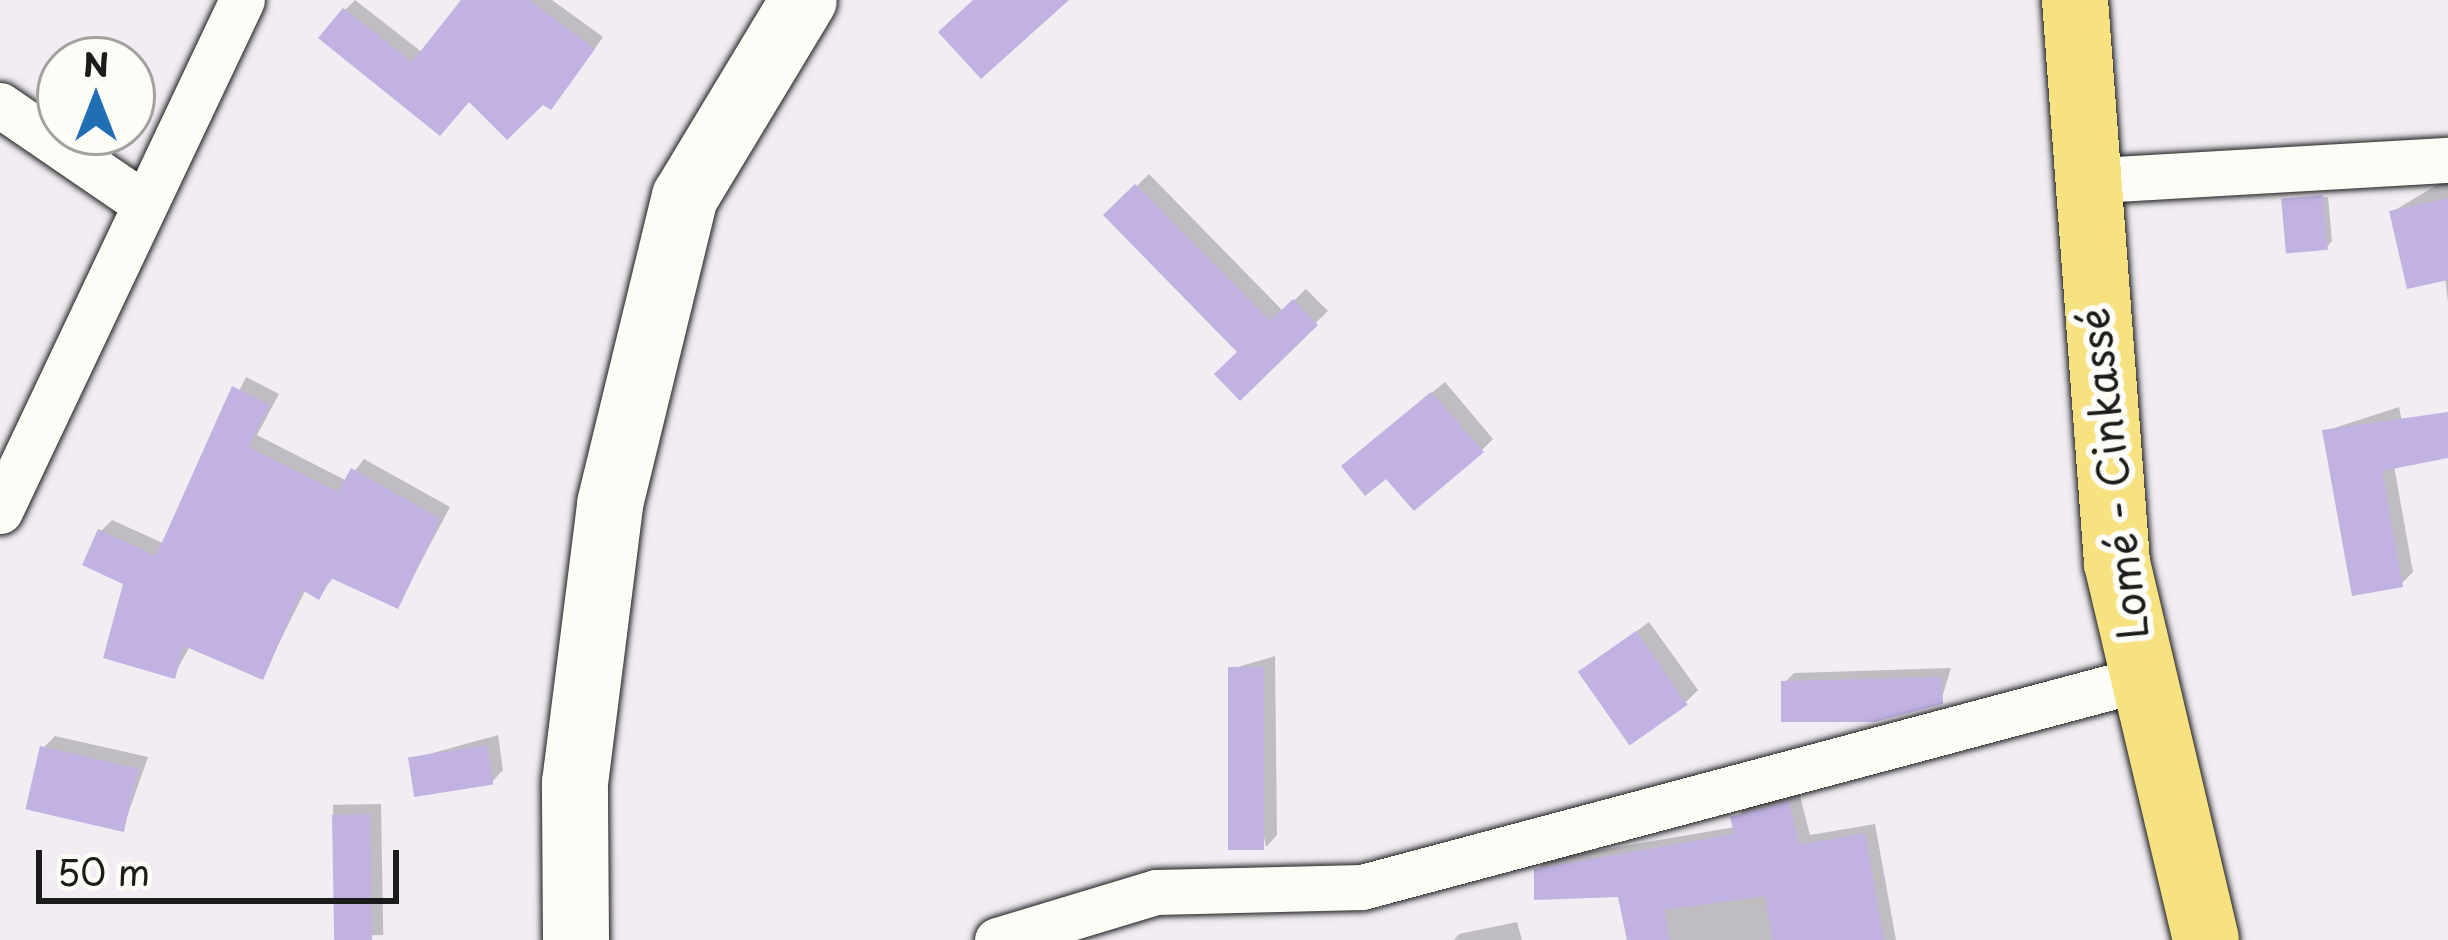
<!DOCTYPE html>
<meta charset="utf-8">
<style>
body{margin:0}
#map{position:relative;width:2448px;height:940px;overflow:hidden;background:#f1edf3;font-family:"Playpen Sans",sans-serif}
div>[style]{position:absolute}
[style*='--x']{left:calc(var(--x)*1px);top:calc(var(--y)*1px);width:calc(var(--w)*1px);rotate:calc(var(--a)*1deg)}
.shadow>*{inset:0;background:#0003;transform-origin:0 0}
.building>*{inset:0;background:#c1b2e2;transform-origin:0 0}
.roads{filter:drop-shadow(0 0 3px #1c1c1c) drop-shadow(0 0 3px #1c1c1c)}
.street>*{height:45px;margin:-22.5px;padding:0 22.5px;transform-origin:22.5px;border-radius:22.5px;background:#fdfcf7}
.secondary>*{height:66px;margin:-33px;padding:0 33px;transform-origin:33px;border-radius:33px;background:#fdfcf7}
.highway>*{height:66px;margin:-33px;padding:0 33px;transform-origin:33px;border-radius:33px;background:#f7e281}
span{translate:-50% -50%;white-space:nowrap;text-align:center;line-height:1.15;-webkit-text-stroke:12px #fdfcf7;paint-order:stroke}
.street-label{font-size:42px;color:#1c1c1c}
.north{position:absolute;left:36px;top:36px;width:120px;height:120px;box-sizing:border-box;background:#fdfcf7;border:3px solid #a3a29f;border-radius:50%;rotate:0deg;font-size:33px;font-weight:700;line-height:48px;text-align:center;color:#1c1c1c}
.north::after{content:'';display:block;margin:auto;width:42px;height:54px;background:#1f6fb2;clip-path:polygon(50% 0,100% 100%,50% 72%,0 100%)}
.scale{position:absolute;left:36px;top:850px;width:363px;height:54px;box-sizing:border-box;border:6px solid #1c1c1c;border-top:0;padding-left:15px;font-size:36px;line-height:42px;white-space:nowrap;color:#1c1c1c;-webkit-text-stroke:9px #fdfcf7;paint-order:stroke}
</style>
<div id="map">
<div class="shadow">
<i style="clip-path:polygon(355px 0,423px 53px,465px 0,552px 0,603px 37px,561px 96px,470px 99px,450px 122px,345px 10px)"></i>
<i style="clip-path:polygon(1149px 174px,1283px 311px,1306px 289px,1328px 311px,1240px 396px,1241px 351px,1107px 215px)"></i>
<i style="clip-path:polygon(2448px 178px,2448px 302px,2445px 277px,2392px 212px)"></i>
<i style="clip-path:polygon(2328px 197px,2332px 241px,2327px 247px,2284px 200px)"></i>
<i style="clip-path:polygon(246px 377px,279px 394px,257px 435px,347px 481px,364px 459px,450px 507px,398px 605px,334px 577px,318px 596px,306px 589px,262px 677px,190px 646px,174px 675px,101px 531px,112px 520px,165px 544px)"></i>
<i style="clip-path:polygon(1445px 382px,1493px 439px,1482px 450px,1356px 455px)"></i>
<i style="clip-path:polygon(2399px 407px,2409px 454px,2394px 466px,2413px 572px,2401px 584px,2325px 431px)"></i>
<i style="clip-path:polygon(1649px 622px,1698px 690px,1686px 702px,1581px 672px)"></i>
<i style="clip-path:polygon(1275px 656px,1277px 835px,1266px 847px,1231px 669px)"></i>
<i style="clip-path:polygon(1951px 668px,1941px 701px,1784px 683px,1794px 673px)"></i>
<i style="clip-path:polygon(498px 735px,503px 770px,492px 782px,411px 759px)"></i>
<i style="clip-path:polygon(55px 736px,148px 757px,123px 828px,43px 748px)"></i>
<i style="clip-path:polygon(1799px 792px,1810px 835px,1875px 824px,1896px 940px,1630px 940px,1621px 894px,1537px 870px,1548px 859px,1735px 827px,1744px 807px)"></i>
<i style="left:381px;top:804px;width:131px;height:48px;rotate:89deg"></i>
<i style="clip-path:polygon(1517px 922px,1522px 940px,1454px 940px,1459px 934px)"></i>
</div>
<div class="building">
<i style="clip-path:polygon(461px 0,529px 0,595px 49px,551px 110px,543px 105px,507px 140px,469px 102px,440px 136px,318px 38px,343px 8px,412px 62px)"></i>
<i style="clip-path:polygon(973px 0,1069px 0,981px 79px,938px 32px)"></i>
<i style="clip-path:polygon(1135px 184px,1270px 321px,1293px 299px,1318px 325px,1240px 401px,1214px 374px,1237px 352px,1103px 215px)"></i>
<i style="left:2323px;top:195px;width:55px;height:42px;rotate:85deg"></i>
<i style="clip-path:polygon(2448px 198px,2448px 280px,2407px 289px,2389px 211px)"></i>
<i style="clip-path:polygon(232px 386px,270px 405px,248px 447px,338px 492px,351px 468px,441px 519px,398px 609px,331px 578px,319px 600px,302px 590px,263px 680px,184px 646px,175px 679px,103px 658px,123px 584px,82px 565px,98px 529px,156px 556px)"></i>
<i style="clip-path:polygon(1431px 392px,1484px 452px,1414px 511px,1386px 479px,1365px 496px,1341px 466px)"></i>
<i style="clip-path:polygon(2448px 412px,2448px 458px,2382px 471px,2403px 587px,2352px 596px,2322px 430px)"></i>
<i style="left:1636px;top:631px;width:90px;height:71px;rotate:55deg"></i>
<i style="left:1228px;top:667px;width:36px;height:183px"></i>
<i style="clip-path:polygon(1942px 677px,1943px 704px,1875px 722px,1781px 722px,1781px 681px)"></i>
<i style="left:487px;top:745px;width:40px;height:80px;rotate:81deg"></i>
<i style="left:40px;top:746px;width:101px;height:65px;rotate:13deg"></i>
<i style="clip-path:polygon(1789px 801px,1799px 845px,1865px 833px,1884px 940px,1772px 940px,1765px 896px,1664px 910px,1670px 940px,1627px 940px,1618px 897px,1534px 900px,1534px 869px,1734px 834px,1730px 817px)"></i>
<i style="left:370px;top:814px;width:126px;height:38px;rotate:89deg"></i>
</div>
<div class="roads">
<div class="street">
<i style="--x:0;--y:105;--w:173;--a:34.4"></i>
<i style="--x:2082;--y:181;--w:367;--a:-3.3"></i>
<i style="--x:0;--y:511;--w:565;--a:-64.66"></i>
<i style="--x:997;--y:940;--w:166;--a:-16.8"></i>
<i style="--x:1156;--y:892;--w:206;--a:-1.4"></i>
<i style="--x:1362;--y:887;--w:802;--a:-14.95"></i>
</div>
<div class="secondary">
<i style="--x:576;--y:940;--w:157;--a:-90.4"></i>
<i style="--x:575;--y:783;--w:281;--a:-82.8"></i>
<i style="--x:610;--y:504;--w:316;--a:-76.3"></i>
<i style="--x:685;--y:197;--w:230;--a:-58.9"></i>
</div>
<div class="highway">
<i style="--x:2075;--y:0;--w:565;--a:85.73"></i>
<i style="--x:2117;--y:563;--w:387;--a:76.7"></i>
</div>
</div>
<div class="street-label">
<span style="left:2112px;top:474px;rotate:-97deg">Lomé - Cinkassé</span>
</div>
<div class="north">N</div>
<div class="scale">50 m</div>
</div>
